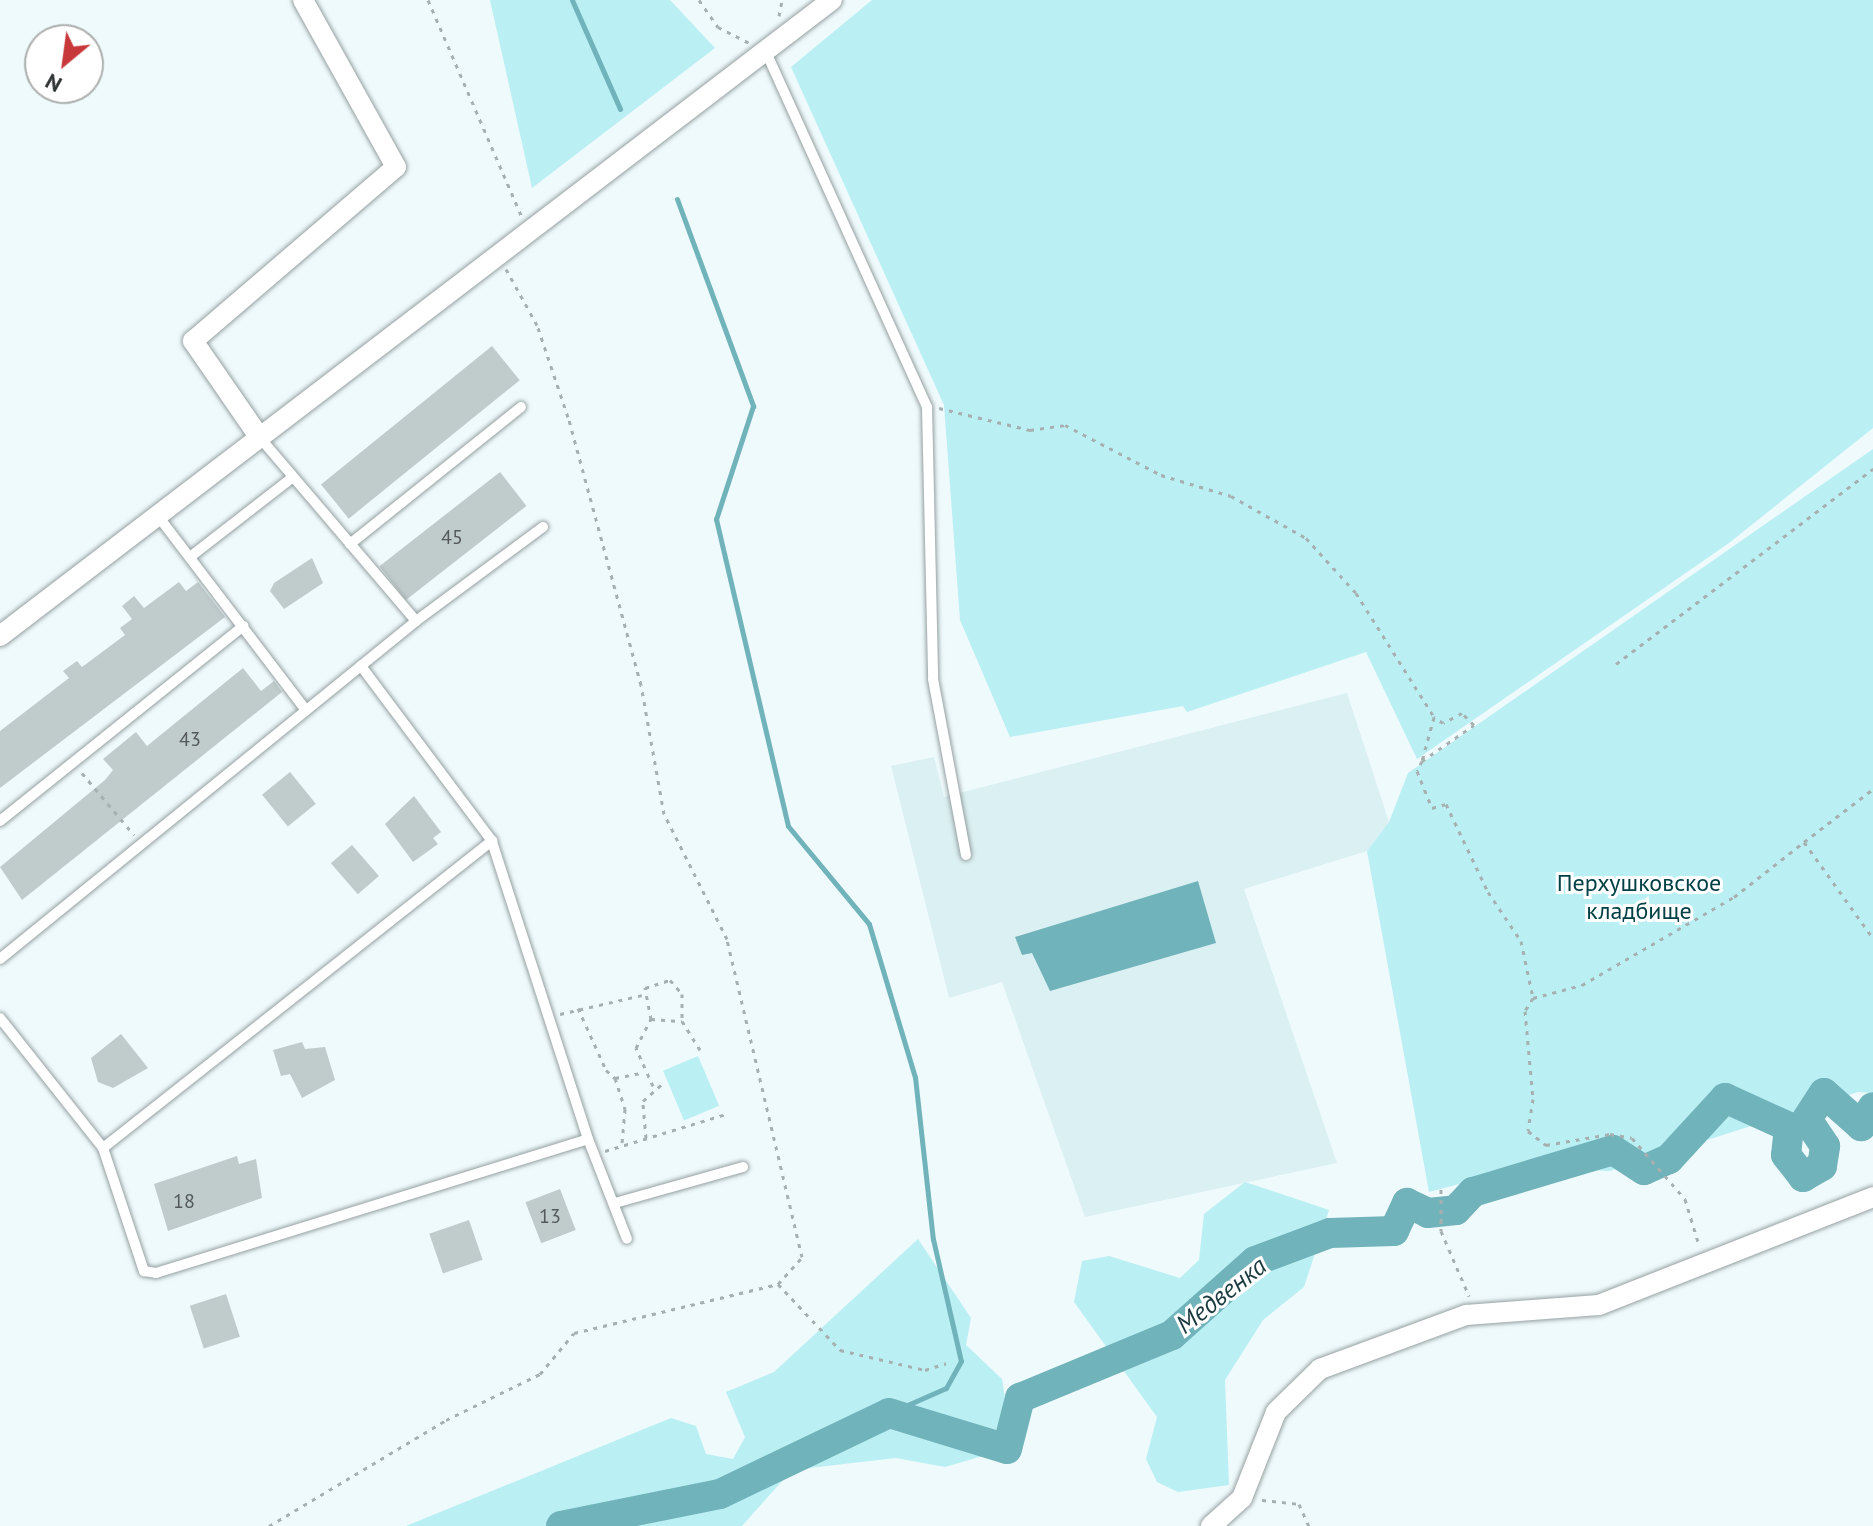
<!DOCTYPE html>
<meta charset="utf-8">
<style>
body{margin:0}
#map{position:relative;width:1873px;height:1526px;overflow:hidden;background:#effafc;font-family:"PT Sans",sans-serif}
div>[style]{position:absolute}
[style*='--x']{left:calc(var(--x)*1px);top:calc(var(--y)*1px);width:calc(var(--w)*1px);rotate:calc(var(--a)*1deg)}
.built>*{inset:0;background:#dbf0f2}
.green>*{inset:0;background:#baeff4;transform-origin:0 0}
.water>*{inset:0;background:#71b3ba}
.stream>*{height:5px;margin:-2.5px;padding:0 2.5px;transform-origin:2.5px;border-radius:2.5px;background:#71b3ba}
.river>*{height:30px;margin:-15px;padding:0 15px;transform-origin:15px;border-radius:15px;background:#71b3ba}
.building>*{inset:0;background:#c0cbcc;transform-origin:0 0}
.path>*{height:3px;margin-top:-1.5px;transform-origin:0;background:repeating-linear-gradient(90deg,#a7b0b1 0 4px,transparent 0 10px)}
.roads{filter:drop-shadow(0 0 2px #96a0a1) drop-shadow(0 0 2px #96a0a1)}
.lane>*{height:10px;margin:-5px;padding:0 5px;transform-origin:5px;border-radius:5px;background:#fff}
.street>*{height:20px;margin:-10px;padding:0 10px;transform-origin:10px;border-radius:10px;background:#fff}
span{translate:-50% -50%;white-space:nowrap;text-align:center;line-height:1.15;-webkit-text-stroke:6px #fff;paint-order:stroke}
.number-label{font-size:20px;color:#545a5a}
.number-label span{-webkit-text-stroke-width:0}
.park-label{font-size:24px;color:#004045}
.water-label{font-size:26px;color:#1a3b3e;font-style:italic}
.north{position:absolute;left:24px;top:24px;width:80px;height:80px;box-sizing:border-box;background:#fff;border:2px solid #acaeae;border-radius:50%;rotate:209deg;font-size:22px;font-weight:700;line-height:32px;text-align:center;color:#303434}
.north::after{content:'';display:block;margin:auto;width:28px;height:36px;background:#c7383b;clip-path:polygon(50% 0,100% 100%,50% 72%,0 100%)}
</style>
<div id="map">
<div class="built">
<i style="clip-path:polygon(1347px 693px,1389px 822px,1367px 851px,1244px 889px,1337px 1163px,1085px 1217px,1002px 982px,949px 998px,891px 766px,934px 757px,944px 797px)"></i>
</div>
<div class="green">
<i style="clip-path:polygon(490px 0,670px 0,715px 48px,532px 188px)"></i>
<i style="clip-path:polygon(872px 0,1873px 0,1873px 428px,1729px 543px,1417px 759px,1366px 652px,1187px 712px,1183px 706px,1010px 737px,960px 620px,944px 405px,791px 67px)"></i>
<i style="clip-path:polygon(1873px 449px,1873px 1093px,1858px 1092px,1610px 1171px,1551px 1168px,1546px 1161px,1429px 1192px,1367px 851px,1389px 822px,1408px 773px)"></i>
<i style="left:698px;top:1056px;width:54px;height:38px;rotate:67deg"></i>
<i style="clip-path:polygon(1245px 1182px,1329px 1210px,1304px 1287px,1263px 1320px,1225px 1380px,1229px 1485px,1178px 1492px,1157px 1482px,1146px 1459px,1157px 1417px,1074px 1302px,1082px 1261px,1109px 1256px,1180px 1278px,1199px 1260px,1204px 1214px)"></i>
<i style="clip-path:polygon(918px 1239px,971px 1318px,966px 1345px,1002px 1379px,1006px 1405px,986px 1455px,945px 1467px,896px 1458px,792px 1470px,742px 1526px,406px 1526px,671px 1418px,696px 1426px,706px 1454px,733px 1459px,745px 1437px,726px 1392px,774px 1372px)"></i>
</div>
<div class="water">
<i style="clip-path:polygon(1198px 881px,1216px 943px,1050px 991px,1032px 953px,1022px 955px,1015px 937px)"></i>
</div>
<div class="stream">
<i style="--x:572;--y:0;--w:119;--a:66.2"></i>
<i style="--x:677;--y:199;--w:221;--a:69.8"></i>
<i style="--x:753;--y:406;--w:119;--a:108.1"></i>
<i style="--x:716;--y:519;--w:315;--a:76.8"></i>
<i style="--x:788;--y:826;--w:127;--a:50.4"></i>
<i style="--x:869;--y:924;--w:160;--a:73.3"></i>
<i style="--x:915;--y:1077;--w:163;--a:83.7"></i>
<i style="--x:933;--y:1239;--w:125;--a:77.1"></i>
<i style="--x:961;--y:1361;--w:31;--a:119"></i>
<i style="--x:946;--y:1388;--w:62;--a:156.3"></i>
</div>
<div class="river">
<i style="--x:561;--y:1526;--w:162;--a:-11.4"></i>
<i style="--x:720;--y:1494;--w:187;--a:-25.6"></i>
<i style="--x:889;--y:1413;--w:123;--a:17"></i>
<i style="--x:1007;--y:1449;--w:53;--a:-75.7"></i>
<i style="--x:1020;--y:1398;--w:165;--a:-22.5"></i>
<i style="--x:1172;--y:1335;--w:111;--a:-41.7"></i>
<i style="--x:1255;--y:1261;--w:80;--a:-20.5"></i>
<i style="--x:1330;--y:1233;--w:64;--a:-1.8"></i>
<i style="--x:1394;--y:1231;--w:31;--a:-65"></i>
<i style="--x:1407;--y:1203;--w:23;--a:25"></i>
<i style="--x:1428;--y:1213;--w:28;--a:-6"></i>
<i style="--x:1456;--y:1210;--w:25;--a:-47"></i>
<i style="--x:1473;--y:1192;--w:146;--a:-16.7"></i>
<i style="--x:1613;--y:1150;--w:37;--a:33"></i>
<i style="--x:1644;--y:1170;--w:27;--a:-24"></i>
<i style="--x:1669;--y:1159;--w:83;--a:-47.4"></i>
<i style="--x:1725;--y:1098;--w:70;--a:24.4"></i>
<i style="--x:1789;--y:1127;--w:28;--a:96"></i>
<i style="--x:1786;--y:1155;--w:28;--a:52"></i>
<i style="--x:1803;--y:1177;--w:22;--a:-30"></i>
<i style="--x:1822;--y:1166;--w:20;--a:-81"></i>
<i style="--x:1825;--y:1146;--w:32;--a:-124"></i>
<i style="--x:1807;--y:1119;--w:31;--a:-57"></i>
<i style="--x:1824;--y:1093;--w:50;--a:41.7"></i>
<i style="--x:1861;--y:1126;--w:22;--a:-58"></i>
</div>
<div class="building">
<i style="left:492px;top:346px;width:44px;height:220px;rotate:51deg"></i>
<i style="left:500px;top:472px;width:43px;height:153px;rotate:52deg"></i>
<i style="clip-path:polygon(312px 558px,323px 583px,284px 609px,270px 591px,274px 583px)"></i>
<i style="clip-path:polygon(179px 582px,186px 591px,198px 582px,225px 617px,0 788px,0 731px,69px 678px,63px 671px,77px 661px,82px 667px,125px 635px,120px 628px,132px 619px,122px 606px,134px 596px,144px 608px)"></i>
<i style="clip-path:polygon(243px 668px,261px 691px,274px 681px,282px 692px,22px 900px,0 867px,105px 780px,113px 770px,103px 759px,136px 732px,147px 746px)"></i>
<i style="left:290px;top:772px;width:41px;height:36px;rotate:51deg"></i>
<i style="clip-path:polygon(414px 796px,441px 832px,433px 838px,438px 844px,413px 862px,385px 824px)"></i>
<i style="left:352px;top:845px;width:41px;height:28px;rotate:49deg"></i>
<i style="clip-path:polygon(121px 1034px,148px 1068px,113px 1088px,98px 1082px,91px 1058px)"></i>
<i style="clip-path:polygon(302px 1042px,305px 1049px,325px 1047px,335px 1080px,302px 1098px,290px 1074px,281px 1076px,273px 1050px)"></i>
<i style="clip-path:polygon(237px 1156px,239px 1164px,256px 1159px,262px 1198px,168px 1231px,154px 1184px)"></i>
<i style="left:560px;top:1189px;width:44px;height:37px;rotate:69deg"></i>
<i style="left:469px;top:1220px;width:42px;height:42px;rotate:71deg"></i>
<i style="left:226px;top:1294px;width:45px;height:38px;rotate:72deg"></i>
</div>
<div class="path">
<i style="--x:428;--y:0;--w:236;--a:66.6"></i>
<i style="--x:699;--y:0;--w:33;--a:55"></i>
<i style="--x:718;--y:27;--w:36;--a:27"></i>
<i style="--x:779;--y:16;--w:16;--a:-79"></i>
<i style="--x:939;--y:408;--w:94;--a:13.6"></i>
<i style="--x:1030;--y:430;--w:35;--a:-8"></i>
<i style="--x:1065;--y:425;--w:108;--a:27.5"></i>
<i style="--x:1161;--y:475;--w:73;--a:16.7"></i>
<i style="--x:1231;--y:496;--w:86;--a:29.2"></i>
<i style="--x:1306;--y:538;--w:74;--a:47.7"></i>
<i style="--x:1356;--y:593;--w:146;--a:57.8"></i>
<i style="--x:1434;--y:717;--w:46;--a:105.3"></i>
<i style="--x:1422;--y:761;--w:63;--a:-34.7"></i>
<i style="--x:1474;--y:725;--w:17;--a:-135"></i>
<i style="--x:1462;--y:713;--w:21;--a:152"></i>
<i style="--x:1443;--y:723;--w:11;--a:-146"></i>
<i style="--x:1616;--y:664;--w:323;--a:-37.2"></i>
<i style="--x:1422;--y:761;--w:11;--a:117"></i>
<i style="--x:1417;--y:771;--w:40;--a:68"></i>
<i style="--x:1432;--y:808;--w:15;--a:-16"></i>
<i style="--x:1446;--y:804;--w:98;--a:64.5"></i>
<i style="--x:1488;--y:892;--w:59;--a:56"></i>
<i style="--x:1521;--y:941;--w:58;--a:78.1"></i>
<i style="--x:1533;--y:998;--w:15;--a:122"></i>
<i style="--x:1525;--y:1011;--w:88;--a:84.8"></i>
<i style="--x:1533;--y:1099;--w:32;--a:99"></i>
<i style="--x:1528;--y:1131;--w:23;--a:38"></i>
<i style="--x:1546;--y:1145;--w:65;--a:-9.8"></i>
<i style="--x:1610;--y:1134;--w:22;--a:10"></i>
<i style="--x:1632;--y:1138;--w:81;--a:49"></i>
<i style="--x:1685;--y:1199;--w:48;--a:73.1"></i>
<i style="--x:82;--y:773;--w:81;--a:50"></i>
<i style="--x:1804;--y:842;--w:87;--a:-37.5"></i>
<i style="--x:1533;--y:998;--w:51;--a:-14.9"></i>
<i style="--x:1582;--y:985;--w:176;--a:-30.1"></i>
<i style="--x:1734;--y:897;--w:89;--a:-38.2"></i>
<i style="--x:1804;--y:842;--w:118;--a:54.3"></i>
<i style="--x:578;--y:1008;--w:68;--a:65.7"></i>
<i style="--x:606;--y:1070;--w:12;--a:42"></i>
<i style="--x:615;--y:1078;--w:26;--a:-11"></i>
<i style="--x:560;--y:1014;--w:84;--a:-13"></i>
<i style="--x:651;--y:1019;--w:32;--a:-101"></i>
<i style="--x:645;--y:988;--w:26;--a:-18"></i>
<i style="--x:670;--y:980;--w:18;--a:49"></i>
<i style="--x:682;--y:994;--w:27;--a:90"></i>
<i style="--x:615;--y:1078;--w:33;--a:72"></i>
<i style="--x:625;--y:1109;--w:35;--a:95"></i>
<i style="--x:653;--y:1086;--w:42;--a:-114.1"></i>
<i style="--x:636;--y:1048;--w:33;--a:-63"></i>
<i style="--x:651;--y:1019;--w:31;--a:4"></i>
<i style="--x:682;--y:1021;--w:34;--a:58"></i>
<i style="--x:646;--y:1138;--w:37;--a:-95"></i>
<i style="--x:643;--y:1101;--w:28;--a:-42"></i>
<i style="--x:605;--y:1151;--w:127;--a:-17"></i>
<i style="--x:1441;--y:1189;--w:42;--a:90"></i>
<i style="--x:1441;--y:1231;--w:71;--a:66.7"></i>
<i style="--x:778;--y:1284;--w:91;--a:46.8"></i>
<i style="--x:840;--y:1350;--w:87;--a:13.2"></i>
<i style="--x:925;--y:1370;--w:22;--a:-18"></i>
<i style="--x:1262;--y:1500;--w:37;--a:6"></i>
<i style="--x:1299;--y:1504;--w:24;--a:66"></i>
<i style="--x:269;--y:1526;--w:206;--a:-30.9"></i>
<i style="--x:446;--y:1420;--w:105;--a:-26.1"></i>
<i style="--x:540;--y:1374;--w:53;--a:-50.3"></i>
<i style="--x:574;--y:1333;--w:210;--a:-13.5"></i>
<i style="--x:778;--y:1284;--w:36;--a:-48"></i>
<i style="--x:802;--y:1257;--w:327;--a:-103.3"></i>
<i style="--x:727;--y:939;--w:140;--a:-116.7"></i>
<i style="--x:664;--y:814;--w:131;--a:-100.1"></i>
<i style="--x:641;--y:685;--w:278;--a:-105.2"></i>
<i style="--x:568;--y:417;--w:97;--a:-108.6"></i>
<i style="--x:537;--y:325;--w:64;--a:-119"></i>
</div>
<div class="roads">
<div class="lane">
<i style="--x:766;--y:52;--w:390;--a:65.6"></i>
<i style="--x:927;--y:407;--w:272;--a:88.7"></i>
<i style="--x:933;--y:679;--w:179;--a:79.4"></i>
<i style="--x:158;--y:516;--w:244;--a:52.7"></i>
<i style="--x:350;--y:544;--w:219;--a:-38.7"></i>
<i style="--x:190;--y:557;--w:130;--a:-37.8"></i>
<i style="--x:416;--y:621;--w:158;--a:-36.5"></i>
<i style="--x:0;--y:821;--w:312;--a:-38.7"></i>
<i style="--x:0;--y:959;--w:536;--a:-39.09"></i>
<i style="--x:416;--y:621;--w:240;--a:-130.4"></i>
<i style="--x:0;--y:1018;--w:166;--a:51.6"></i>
<i style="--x:103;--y:1148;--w:130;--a:71.6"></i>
<i style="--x:144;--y:1271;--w:12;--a:9"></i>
<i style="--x:156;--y:1273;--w:452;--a:-17.2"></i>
<i style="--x:588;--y:1139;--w:313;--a:-107.9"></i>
<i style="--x:492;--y:841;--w:219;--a:-126.8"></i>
<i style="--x:588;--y:1139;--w:107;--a:68.7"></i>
<i style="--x:103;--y:1148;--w:496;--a:-38.3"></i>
<i style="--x:615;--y:1203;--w:133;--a:-15.7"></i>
</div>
<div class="street">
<i style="--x:260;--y:438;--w:118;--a:-124.6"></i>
<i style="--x:193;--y:341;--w:267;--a:-40.6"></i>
<i style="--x:396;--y:167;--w:191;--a:-119.1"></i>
<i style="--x:0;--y:636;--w:1047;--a:-37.4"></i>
<i style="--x:1211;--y:1526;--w:42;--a:-42.1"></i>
<i style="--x:1242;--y:1498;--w:92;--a:-68.4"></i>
<i style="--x:1276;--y:1412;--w:62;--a:-44.3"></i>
<i style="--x:1320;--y:1369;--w:156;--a:-20.3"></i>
<i style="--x:1466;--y:1315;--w:133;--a:-4.3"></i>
<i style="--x:1599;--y:1305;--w:295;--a:-21.5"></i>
</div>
</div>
<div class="number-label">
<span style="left:452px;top:537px">45</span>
<span style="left:190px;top:739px">43</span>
<span style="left:184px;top:1201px">18</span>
<span style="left:550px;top:1216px">13</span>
</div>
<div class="park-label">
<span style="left:1639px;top:897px">Перхушковское<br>кладбище</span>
</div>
<div class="water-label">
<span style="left:1221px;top:1295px;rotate:-38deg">Медвенка</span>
</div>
<div class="north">N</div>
</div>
